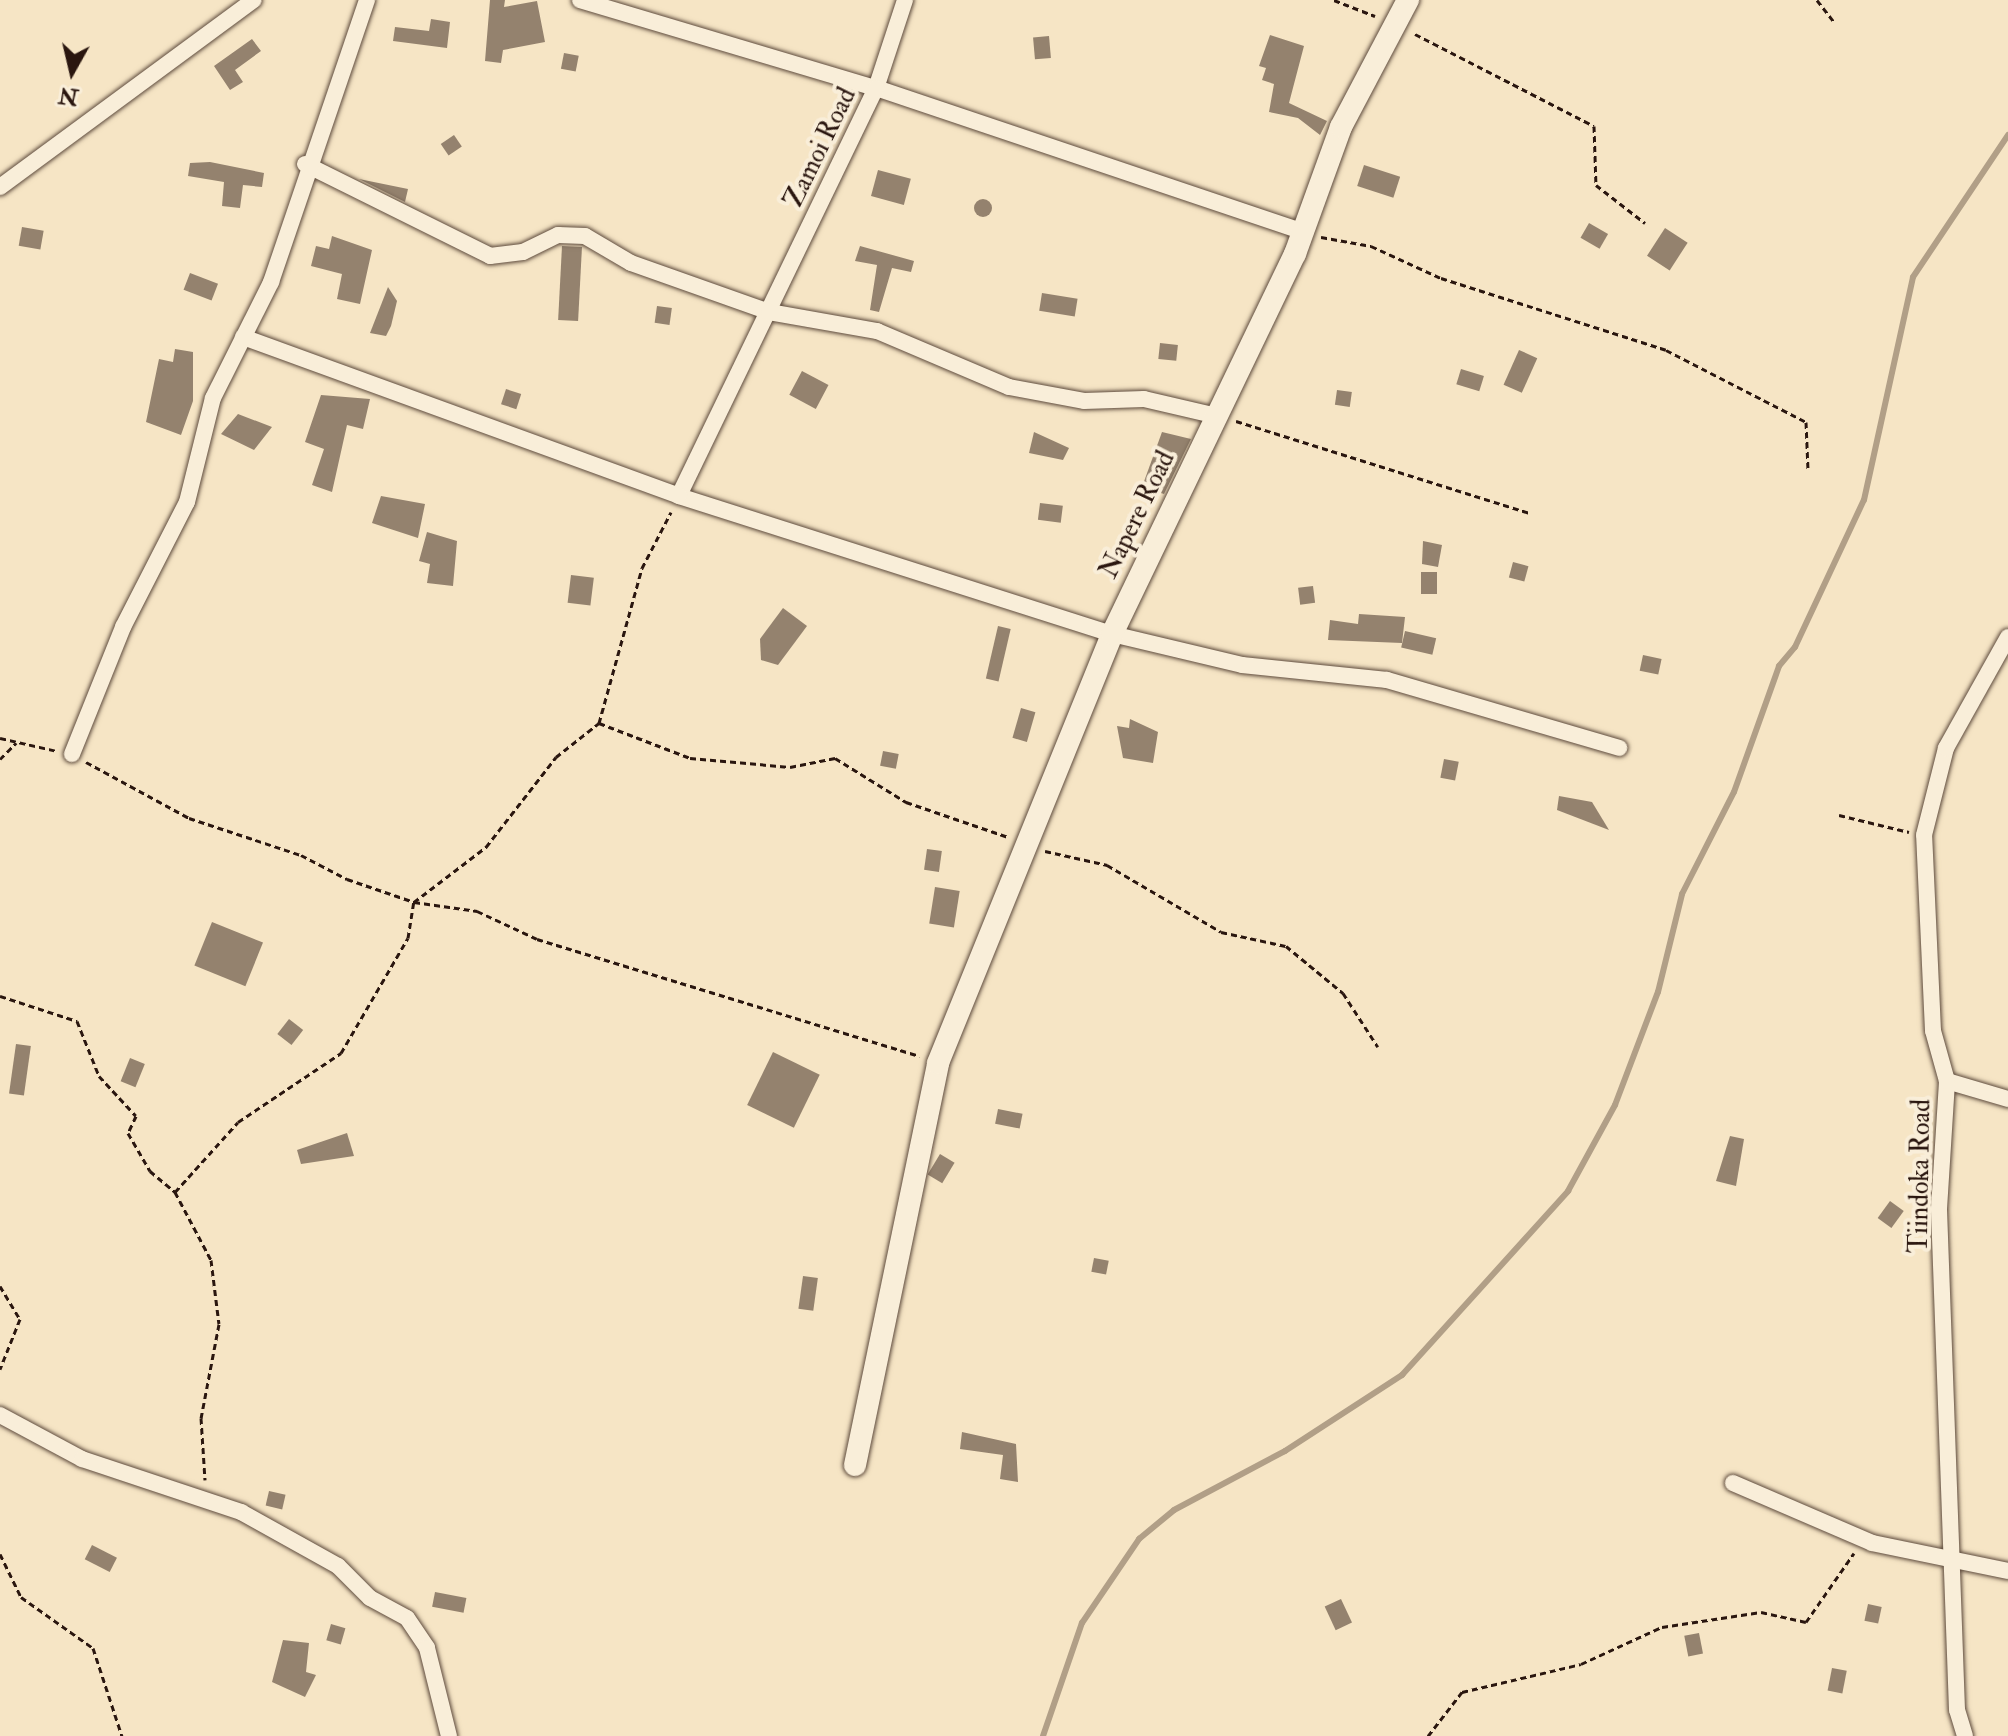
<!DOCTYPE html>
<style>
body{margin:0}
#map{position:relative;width:2008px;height:1736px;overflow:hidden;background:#f6e5c5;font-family:"IM FELL Double Pica",serif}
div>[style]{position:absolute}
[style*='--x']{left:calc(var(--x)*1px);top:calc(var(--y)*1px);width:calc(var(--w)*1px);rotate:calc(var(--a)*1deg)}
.stream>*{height:6px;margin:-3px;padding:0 3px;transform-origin:3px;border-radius:3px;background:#b19f87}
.building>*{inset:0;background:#94826e;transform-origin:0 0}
.round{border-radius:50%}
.path>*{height:3px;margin-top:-1.5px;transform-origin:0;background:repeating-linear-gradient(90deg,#2a160f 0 6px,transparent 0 10px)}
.roads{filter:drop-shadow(0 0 2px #5d4a3c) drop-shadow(0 0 2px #5d4a3c)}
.street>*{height:16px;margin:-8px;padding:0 8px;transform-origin:8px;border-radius:8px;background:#f9eed9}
.secondary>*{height:22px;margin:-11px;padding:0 11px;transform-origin:11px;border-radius:11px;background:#f9eed9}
span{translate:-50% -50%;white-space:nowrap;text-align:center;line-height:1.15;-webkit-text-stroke:8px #f9eed9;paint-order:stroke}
.street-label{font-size:26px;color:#2a160f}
.north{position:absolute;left:32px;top:32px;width:80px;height:80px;-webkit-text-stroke:6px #f9eed9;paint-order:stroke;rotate:188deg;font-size:22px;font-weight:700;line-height:32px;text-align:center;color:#2a160f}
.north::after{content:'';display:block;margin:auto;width:28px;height:36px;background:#2a160f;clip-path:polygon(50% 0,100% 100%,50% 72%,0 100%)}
</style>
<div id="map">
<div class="stream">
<i style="--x:1043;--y:1736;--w:120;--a:-71"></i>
<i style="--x:1082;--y:1623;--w:102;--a:-55.8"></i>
<i style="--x:1139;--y:1539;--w:45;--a:-39.6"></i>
<i style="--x:1174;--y:1510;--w:126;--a:-28"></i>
<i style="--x:1285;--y:1451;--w:140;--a:-33"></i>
<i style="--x:1402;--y:1375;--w:248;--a:-47.9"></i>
<i style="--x:1568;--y:1191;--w:98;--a:-61.3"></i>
<i style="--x:1615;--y:1105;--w:121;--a:-69.2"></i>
<i style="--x:1658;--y:992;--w:101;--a:-76.2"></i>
<i style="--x:1682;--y:894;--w:114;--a:-63"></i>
<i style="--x:1734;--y:792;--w:134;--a:-70.3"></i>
<i style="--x:1779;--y:666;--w:25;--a:-50"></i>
<i style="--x:1795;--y:647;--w:162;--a:-64.9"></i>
<i style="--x:1864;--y:500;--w:228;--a:-77.6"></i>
<i style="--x:1913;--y:277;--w:171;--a:-56.2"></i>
</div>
<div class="building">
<i style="clip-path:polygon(490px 0,505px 0,504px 7px,537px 1px,545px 42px,503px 50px,501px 63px,485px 61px)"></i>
<i style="clip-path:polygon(431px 19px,450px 22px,447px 48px,393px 41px,395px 27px,429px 31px)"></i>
<i style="clip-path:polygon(1270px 35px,1304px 46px,1289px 103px,1327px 121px,1320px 135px,1298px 118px,1269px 112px,1274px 84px,1262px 80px,1266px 68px,1259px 66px)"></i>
<i style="left:1049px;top:36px;width:22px;height:16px;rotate:85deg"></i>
<i style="clip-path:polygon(252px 39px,261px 51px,235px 70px,243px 82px,230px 90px,214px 66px)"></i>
<i style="left:564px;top:53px;width:15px;height:16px;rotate:11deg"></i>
<i style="left:454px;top:135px;width:14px;height:16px;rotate:56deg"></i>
<i style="clip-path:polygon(210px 162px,264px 173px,262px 187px,243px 185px,240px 208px,222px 206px,224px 182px,188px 176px,190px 163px)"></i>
<i style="left:1364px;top:165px;width:38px;height:22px;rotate:18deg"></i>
<i style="left:878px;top:170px;width:34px;height:27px;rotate:15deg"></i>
<i style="clip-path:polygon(359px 179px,408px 189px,405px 202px)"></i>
<i class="round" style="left:974px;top:199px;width:18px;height:18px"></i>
<i style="left:1589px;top:223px;width:22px;height:17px;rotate:30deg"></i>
<i style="left:22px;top:227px;width:22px;height:19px;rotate:10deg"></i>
<i style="left:1665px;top:228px;width:27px;height:33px;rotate:33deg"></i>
<i style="clip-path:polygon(332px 236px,372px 250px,360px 304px,337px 299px,342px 274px,311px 266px,316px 246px,329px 249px)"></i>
<i style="left:562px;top:246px;width:20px;height:74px;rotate:3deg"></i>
<i style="clip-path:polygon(860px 246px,914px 261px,911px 272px,892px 268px,879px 312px,870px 310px,877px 265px,855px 261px)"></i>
<i style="left:190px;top:273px;width:30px;height:18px;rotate:21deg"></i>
<i style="clip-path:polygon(388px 287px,397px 301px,391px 326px,386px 336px,370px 333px)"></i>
<i style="left:1042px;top:293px;width:36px;height:18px;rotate:9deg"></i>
<i style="left:657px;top:306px;width:15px;height:17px;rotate:8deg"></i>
<i style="left:1160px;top:343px;width:18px;height:16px;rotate:6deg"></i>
<i style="clip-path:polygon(175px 349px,193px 352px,193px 401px,181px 435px,146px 422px,159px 359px,173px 362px)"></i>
<i style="left:1519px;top:350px;width:20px;height:38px;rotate:24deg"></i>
<i style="left:1461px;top:369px;width:24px;height:16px;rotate:17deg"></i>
<i style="left:802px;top:371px;width:30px;height:27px;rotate:28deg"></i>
<i style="left:506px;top:389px;width:16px;height:16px;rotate:18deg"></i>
<i style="left:1337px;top:390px;width:15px;height:15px;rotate:8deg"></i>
<i style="clip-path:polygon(321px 395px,370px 399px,363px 429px,347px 425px,332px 492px,312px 485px,324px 449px,305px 442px)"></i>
<i style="clip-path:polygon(238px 414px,272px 427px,254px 450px,221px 434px)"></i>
<i style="clip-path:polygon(1034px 432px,1069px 448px,1063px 460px,1029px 453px)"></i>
<i style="clip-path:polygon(1162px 432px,1191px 439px,1164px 494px,1142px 487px)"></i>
<i style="clip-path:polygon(381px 496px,425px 504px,418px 538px,372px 523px)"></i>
<i style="left:1040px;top:503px;width:23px;height:17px;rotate:7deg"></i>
<i style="clip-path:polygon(427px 532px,457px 541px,453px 586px,427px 583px,430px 564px,419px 561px)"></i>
<i style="clip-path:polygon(1423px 541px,1442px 545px,1438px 567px,1422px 564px)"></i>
<i style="left:1513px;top:562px;width:16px;height:16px;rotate:15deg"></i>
<i style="left:1421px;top:572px;width:16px;height:22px"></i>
<i style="left:571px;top:575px;width:23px;height:28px;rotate:7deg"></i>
<i style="left:1313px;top:586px;width:17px;height:15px;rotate:83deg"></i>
<i style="clip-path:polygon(783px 608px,807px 626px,778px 665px,761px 660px,760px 639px)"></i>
<i style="clip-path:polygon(1359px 614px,1405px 617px,1402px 643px,1328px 640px,1330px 620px,1358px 624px)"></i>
<i style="left:998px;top:626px;width:13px;height:54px;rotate:13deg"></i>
<i style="left:1405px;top:631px;width:32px;height:17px;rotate:13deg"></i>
<i style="left:1643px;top:655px;width:19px;height:16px;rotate:12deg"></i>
<i style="left:1021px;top:708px;width:15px;height:31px;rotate:16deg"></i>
<i style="clip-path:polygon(1130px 719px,1158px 732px,1153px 763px,1123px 758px,1117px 726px,1129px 728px)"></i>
<i style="left:883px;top:751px;width:16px;height:15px;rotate:11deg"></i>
<i style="left:1444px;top:759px;width:15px;height:19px;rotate:11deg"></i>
<i style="clip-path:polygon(1559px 796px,1592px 802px,1609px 830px,1557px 810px)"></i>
<i style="left:927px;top:849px;width:15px;height:21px;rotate:8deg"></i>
<i style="left:935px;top:887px;width:25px;height:37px;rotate:9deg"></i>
<i style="left:212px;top:922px;width:55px;height:47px;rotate:22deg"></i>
<i style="left:289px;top:1019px;width:18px;height:19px;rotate:38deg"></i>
<i style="left:16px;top:1044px;width:15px;height:50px;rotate:8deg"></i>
<i style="left:773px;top:1052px;width:52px;height:59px;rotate:26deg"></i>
<i style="left:130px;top:1058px;width:16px;height:25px;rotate:22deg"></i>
<i style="left:998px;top:1109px;width:25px;height:15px;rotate:11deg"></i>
<i style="clip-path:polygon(347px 1133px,354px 1156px,301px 1164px,297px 1150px)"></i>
<i style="clip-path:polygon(1730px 1136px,1744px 1139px,1736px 1186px,1716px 1181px)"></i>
<i style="left:940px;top:1154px;width:17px;height:24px;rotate:31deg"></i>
<i style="left:1890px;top:1201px;width:17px;height:21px;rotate:36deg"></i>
<i style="left:1094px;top:1258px;width:15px;height:14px;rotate:11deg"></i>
<i style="left:803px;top:1276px;width:15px;height:33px;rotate:8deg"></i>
<i style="clip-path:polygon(962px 1432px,1016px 1444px,1018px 1482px,1000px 1479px,1003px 1455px,960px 1449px)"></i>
<i style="left:269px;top:1491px;width:17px;height:15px;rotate:13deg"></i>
<i style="left:92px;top:1545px;width:28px;height:16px;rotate:27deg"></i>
<i style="left:435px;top:1592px;width:32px;height:15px;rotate:11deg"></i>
<i style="left:1341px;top:1599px;width:26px;height:18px;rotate:65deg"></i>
<i style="left:1868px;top:1604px;width:14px;height:17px;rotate:12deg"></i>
<i style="left:331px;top:1624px;width:15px;height:17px;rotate:16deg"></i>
<i style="left:1699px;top:1633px;width:21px;height:15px;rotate:79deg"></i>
<i style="clip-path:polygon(283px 1640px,309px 1643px,306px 1672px,316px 1675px,305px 1697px,272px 1682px)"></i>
<i style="left:1832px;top:1668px;width:15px;height:23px;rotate:11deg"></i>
</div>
<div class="path">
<i style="--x:1334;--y:0;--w:44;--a:21.3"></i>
<i style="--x:1817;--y:0;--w:28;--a:52"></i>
<i style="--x:1415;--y:34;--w:201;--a:27.2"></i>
<i style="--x:1594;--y:126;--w:59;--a:88.1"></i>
<i style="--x:1596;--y:185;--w:62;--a:37.8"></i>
<i style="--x:1321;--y:237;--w:51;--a:10.2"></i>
<i style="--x:1371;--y:246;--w:77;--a:24.6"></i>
<i style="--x:1441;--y:278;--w:236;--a:17.7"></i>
<i style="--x:1666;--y:350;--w:157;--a:27.2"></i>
<i style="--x:1806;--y:422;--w:47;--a:87.6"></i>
<i style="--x:1236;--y:421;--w:307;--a:17.4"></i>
<i style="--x:599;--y:723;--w:97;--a:21"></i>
<i style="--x:690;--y:758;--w:100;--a:5.1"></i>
<i style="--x:790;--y:767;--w:46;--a:-11.3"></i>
<i style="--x:835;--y:758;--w:84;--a:31.8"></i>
<i style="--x:906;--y:802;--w:108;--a:18.9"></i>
<i style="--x:0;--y:738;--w:58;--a:12.8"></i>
<i style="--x:0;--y:759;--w:23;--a:-45"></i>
<i style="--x:86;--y:762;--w:117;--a:28.5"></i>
<i style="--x:189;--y:818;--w:118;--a:18.3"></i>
<i style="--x:301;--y:855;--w:52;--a:27.6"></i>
<i style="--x:347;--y:879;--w:71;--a:18.9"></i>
<i style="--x:414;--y:902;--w:64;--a:8.1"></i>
<i style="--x:477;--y:911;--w:66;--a:25"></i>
<i style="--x:537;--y:939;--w:400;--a:17"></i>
<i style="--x:1839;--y:815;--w:72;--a:13.7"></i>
<i style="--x:1045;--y:851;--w:64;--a:12.7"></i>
<i style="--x:1107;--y:865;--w:132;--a:30.4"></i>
<i style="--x:1221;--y:932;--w:66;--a:12.2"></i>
<i style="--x:1286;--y:946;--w:74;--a:39.5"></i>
<i style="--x:1343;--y:993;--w:64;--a:57.1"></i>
<i style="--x:0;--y:996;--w:81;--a:18"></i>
<i style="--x:77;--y:1021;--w:59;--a:68.2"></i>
<i style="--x:99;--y:1076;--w:54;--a:47.2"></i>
<i style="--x:136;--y:1116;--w:19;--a:115"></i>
<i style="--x:128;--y:1133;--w:44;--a:59.9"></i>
<i style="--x:150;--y:1171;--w:33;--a:40"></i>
<i style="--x:175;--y:1192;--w:77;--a:62.1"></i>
<i style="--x:211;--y:1260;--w:64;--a:82.9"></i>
<i style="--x:219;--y:1324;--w:96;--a:100.8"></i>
<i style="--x:201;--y:1418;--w:62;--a:86.3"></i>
<i style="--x:175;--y:1192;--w:94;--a:-48"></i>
<i style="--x:238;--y:1122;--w:124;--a:-33.8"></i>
<i style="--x:341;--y:1053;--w:133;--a:-59.8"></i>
<i style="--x:408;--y:938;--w:36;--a:-81"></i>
<i style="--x:414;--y:902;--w:91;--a:-37.4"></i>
<i style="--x:486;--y:847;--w:114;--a:-52.1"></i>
<i style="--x:556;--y:757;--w:55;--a:-38.3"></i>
<i style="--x:599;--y:723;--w:161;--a:-74.5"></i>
<i style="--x:642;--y:568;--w:63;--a:-62.6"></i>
<i style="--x:0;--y:1286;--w:39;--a:59"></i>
<i style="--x:20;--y:1319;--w:54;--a:111.8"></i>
<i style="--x:0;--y:1554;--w:48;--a:64"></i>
<i style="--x:21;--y:1597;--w:88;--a:35.3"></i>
<i style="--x:93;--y:1648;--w:93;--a:71.8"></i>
<i style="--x:1428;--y:1736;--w:56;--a:-52.3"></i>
<i style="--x:1462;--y:1692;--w:122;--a:-13.2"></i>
<i style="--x:1581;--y:1664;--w:89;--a:-24.6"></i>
<i style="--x:1662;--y:1627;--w:100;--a:-8.6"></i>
<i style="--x:1761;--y:1612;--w:46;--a:12.5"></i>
<i style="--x:1806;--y:1622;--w:84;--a:-55.2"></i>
</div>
<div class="roads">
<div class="street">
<i style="--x:580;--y:0;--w:309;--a:16.6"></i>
<i style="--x:876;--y:88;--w:451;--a:18.6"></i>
<i style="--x:905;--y:0;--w:93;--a:108.2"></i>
<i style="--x:876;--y:88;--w:453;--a:115.8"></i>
<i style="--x:679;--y:496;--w:454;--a:17.7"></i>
<i style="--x:1112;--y:634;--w:134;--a:13.4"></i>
<i style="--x:1242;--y:665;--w:146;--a:5.9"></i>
<i style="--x:1387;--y:680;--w:242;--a:16.3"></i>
<i style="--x:305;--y:164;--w:207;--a:26.4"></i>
<i style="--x:490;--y:256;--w:33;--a:-7"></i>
<i style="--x:523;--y:252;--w:39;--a:-26"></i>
<i style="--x:558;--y:235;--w:27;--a:2"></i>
<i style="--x:585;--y:236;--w:53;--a:30.4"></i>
<i style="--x:631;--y:263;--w:146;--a:19.5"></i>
<i style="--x:769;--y:312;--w:110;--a:10"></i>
<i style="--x:877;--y:331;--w:143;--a:23"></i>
<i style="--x:1009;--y:387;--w:76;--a:10.6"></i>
<i style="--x:1084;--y:401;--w:60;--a:-1.9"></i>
<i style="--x:1144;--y:399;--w:75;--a:13.1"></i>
<i style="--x:0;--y:187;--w:315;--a:-36.4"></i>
<i style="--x:243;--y:337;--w:464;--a:20"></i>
<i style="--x:72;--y:754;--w:137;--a:-68.1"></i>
<i style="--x:123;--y:627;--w:140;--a:-62.9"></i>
<i style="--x:187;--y:502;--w:107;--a:-76"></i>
<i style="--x:213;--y:398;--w:130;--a:-63.4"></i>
<i style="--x:271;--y:282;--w:298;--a:-71.2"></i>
<i style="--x:1947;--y:1081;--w:64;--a:16.4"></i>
<i style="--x:0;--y:1415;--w:93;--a:28.2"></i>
<i style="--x:82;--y:1459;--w:168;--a:18.4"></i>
<i style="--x:241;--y:1512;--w:111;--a:29.1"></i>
<i style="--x:338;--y:1566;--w:45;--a:45"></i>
<i style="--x:370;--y:1598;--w:42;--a:28.4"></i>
<i style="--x:407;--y:1618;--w:36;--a:56"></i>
<i style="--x:427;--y:1648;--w:91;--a:76"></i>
<i style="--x:1733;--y:1483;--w:151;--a:23.3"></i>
<i style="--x:1872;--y:1543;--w:139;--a:11.6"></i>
<i style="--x:1965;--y:1736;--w:27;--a:-107"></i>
<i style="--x:1957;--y:1710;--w:501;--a:-92.06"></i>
<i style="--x:1939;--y:1209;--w:128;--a:-86.4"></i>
<i style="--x:1947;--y:1081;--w:52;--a:-105.6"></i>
<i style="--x:1933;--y:1031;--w:196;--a:-92.6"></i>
<i style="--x:1924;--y:835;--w:90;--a:-75.8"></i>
<i style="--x:1946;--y:748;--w:127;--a:-60.8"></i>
</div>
<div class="secondary">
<i style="--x:855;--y:1465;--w:410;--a:-78.3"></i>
<i style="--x:938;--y:1063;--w:463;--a:-67.9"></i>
<i style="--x:1112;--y:634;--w:422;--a:-64.3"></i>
<i style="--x:1295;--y:254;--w:135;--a:-70.1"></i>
<i style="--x:1341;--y:127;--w:144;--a:-62.2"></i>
</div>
</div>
<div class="street-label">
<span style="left:821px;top:148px;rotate:-64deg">Zamoi Road</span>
<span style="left:1138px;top:515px;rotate:-64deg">Napere Road</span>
<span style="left:1921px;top:1176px;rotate:-89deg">Tiindoka Road</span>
</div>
<div class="north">N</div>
</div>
